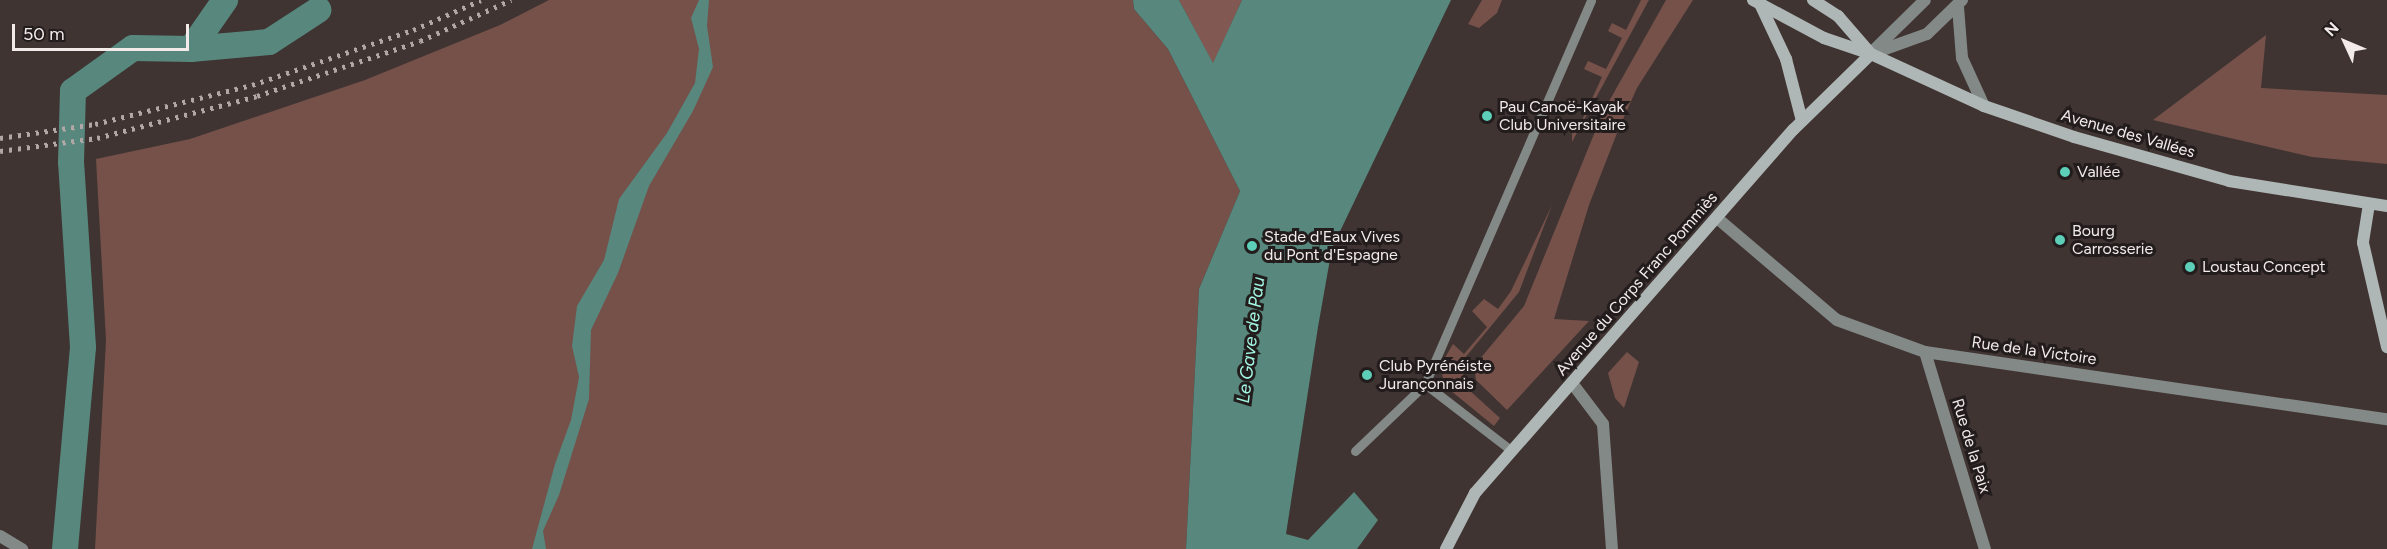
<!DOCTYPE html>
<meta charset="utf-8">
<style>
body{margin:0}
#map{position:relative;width:2387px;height:549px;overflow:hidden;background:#3f3432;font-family:Figtree,sans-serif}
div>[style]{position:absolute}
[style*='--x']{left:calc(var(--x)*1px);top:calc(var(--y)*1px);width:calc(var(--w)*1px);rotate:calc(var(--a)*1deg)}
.green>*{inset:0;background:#75514a}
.forest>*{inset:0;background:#825952}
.water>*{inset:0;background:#57877d}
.canal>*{height:26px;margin:-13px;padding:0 13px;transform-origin:13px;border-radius:13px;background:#57877d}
.lane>*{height:9px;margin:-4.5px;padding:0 4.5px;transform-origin:4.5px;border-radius:4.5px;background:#838987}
.street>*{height:12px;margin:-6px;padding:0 6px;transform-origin:6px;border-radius:6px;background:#838987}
.secondary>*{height:12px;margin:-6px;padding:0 6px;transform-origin:6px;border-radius:6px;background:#aeb7b5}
.rail>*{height:4.5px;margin-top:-2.25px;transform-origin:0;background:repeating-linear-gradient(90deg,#b1a7a6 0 3px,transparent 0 9px)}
.dots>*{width:16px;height:16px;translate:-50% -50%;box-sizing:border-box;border:3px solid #221d1c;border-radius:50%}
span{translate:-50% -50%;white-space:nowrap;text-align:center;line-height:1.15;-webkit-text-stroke:6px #221d1c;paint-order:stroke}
.poi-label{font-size:16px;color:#f3ebea}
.left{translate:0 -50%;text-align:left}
.street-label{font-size:16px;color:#f3ebea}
.water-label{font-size:18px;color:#a3f6e4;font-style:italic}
.north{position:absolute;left:2315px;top:12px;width:60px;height:60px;-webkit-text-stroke:4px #221d1c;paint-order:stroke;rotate:314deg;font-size:16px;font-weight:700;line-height:24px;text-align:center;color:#f3ebea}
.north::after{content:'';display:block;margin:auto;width:21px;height:27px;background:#f3ebea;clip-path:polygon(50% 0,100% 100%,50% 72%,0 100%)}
.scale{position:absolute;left:12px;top:24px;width:177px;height:27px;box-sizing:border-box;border:3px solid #f3ebea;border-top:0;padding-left:8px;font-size:18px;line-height:21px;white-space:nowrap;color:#f3ebea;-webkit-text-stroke:4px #221d1c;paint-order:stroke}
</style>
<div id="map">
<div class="green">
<i style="clip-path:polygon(549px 0,1133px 0,1134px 9px,1168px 49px,1240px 191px,1199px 289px,1186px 549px,95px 549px,106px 340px,96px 159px,190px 139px,365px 80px,500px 25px)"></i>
<i style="clip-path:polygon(1482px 0,1502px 0,1497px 13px,1479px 28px,1468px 24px)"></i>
<i style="clip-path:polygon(1641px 0,1649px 0,1572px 142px,1572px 133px,1558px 127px,1561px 121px,1578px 129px,1602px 77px,1584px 69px,1588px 61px,1606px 69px,1622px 38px,1608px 31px,1612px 23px,1626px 30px)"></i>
<i style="clip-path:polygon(1666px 0,1693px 0,1637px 88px,1619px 128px,1589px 205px,1554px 319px,1589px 321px,1507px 410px,1476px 380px,1474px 366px,1524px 306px,1603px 112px)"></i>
<i style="clip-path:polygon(2266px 35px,2261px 88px,2387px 95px,2387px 164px,2312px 157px,2153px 120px)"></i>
<i style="clip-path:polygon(1552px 205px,1519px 292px,1464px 359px,1463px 380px,1469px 390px,1500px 418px,1494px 426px,1445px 386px,1440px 366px,1453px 344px,1464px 354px,1487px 327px,1472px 311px,1484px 299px,1498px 309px,1511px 291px)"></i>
<i style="clip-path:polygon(1627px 352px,1639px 362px,1624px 408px,1615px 398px,1608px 373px)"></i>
</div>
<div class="forest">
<i style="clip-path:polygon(1179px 0,1242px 0,1213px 64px)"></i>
</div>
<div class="water">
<i style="clip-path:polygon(699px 0,709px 0,707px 26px,713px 67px,693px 111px,649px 186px,618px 273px,591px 330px,589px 399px,559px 495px,543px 531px,546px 549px,532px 549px,555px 464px,571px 420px,579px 377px,572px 346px,577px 306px,604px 260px,619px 199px,667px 133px,695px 83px,699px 49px,691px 18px)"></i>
<i style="clip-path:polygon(1133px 0,1179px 0,1213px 63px,1242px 0,1451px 0,1332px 248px,1318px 327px,1286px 534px,1308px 540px,1354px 492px,1378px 520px,1357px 549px,1186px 549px,1199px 289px,1240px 191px,1168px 49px,1134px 9px)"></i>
</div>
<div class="canal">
<i style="--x:191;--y:49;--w:60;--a:-55.2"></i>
<i style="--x:65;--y:549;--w:203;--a:-84.9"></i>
<i style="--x:83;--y:347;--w:185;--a:-93.7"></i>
<i style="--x:71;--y:162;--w:71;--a:-88.4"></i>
<i style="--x:73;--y:91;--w:74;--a:-35.6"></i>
<i style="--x:133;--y:48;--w:58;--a:1"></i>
<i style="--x:191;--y:49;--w:78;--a:-5.1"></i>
<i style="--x:269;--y:42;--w:59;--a:-33.1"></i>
</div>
<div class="lane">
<i style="--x:1355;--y:451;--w:97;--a:-43.7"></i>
<i style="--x:1512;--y:451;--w:110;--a:-142.4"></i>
<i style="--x:1425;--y:384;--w:418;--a:-66.6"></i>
</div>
<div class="street">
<i style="--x:1958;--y:7;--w:51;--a:85.5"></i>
<i style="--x:1962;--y:58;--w:53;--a:65.4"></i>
<i style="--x:1872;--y:52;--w:74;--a:-44.5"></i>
<i style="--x:1871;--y:54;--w:59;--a:-19.7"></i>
<i style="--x:1927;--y:34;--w:49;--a:-44.2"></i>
<i style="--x:1717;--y:218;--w:157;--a:40.4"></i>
<i style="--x:1837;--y:320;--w:94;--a:20"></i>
<i style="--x:1925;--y:352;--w:467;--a:8.3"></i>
<i style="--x:1925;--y:352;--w:206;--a:73.1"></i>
<i style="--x:1572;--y:383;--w:51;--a:52.9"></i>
<i style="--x:1603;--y:424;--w:125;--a:85.9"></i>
<i style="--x:0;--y:536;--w:26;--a:31"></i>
</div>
<div class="secondary">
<i style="--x:1753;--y:0;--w:81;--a:28.2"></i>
<i style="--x:1824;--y:38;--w:50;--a:18.8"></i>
<i style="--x:1871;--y:54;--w:124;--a:24.7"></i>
<i style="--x:1984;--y:106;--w:95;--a:19"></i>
<i style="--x:2074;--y:137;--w:161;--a:15.8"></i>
<i style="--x:2229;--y:181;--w:160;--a:9"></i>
<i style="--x:1813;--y:0;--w:30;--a:33"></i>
<i style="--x:1838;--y:16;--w:49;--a:49.1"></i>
<i style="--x:1761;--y:6;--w:59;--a:64.7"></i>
<i style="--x:1786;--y:59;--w:64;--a:75.5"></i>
<i style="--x:2369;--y:204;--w:39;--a:99"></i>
<i style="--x:2363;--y:243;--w:107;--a:77"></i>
<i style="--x:1446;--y:549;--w:63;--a:-62.6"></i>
<i style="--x:1475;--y:493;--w:483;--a:-48.8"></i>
<i style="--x:1793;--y:130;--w:109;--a:-44.3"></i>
</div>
<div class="rail">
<i style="--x:0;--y:138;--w:96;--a:-8.4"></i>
<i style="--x:95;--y:124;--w:162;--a:-14"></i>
<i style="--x:252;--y:85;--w:170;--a:-18.9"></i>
<i style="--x:413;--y:30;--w:74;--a:-23.8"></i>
<i style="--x:0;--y:151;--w:98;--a:-7.6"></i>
<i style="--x:97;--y:138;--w:165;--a:-14.7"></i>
<i style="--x:257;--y:96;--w:172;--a:-18.6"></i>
<i style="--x:420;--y:41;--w:100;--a:-24.3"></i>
</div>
<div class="dots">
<i style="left:1487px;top:116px;background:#5dceb8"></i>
<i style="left:2065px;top:172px;background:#5dceb8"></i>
<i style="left:2060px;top:240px;background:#5dceb8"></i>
<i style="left:1252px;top:246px;background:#5dceb8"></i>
<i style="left:2190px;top:267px;background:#5dceb8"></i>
<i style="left:1367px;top:375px;background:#5dceb8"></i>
</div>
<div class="poi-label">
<span class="left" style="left:1499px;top:116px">Pau Canoë-Kayak<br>Club Universitaire</span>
<span class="left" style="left:2077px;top:172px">Vallée</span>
<span class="left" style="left:2072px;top:240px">Bourg<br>Carrosserie</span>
<span class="left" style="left:1264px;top:246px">Stade d'Eaux Vives<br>du Pont d'Espagne</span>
<span class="left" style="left:2202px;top:267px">Loustau Concept</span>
<span class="left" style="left:1379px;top:375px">Club Pyrénéiste<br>Jurançonnais</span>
</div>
<div class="street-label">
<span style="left:2128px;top:134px;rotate:16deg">Avenue des Vallées</span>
<span style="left:1637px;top:284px;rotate:-49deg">Avenue du Corps Franc Pommiès</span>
<span style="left:2034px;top:351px;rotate:8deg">Rue de la Victoire</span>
<span style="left:1971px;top:446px;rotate:73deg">Rue de la Paix</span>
</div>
<div class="water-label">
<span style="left:1251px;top:340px;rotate:-83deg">Le Gave de Pau</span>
</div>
<div class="north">N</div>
<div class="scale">50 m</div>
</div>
